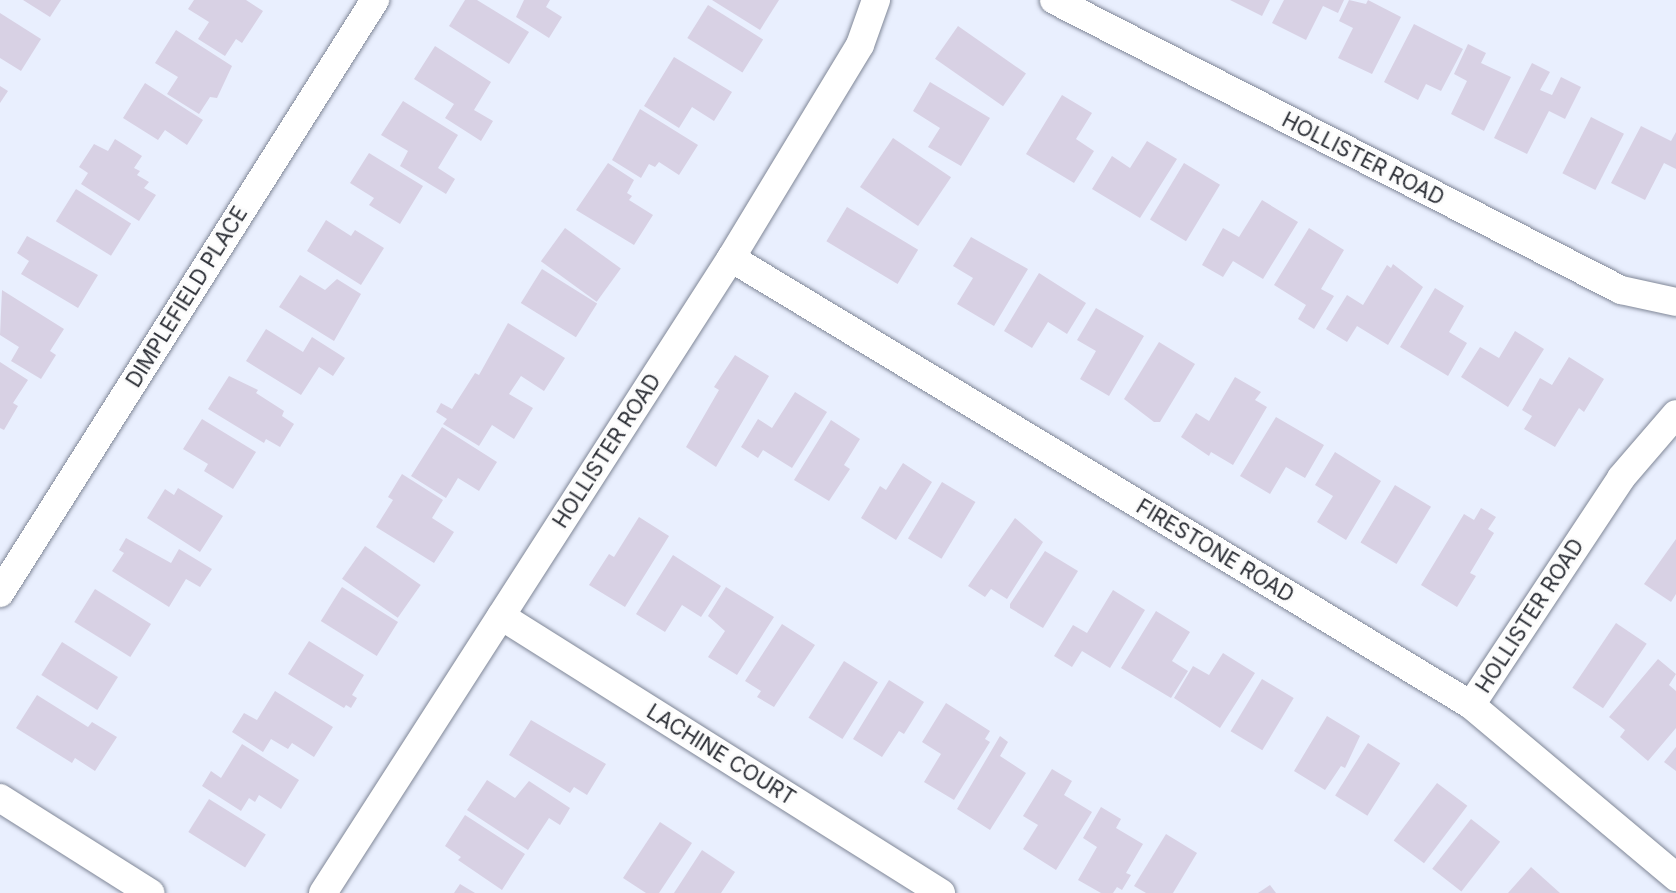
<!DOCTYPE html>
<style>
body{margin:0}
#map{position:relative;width:1676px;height:893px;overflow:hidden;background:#e9effe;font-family:Inter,sans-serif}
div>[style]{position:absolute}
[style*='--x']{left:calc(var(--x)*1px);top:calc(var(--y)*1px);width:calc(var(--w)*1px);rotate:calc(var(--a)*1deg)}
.building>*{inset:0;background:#d8d1e4;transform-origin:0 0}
.roads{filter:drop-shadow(0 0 2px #808797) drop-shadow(0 0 2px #808797)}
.street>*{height:28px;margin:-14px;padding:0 14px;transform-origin:14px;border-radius:14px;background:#fff}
span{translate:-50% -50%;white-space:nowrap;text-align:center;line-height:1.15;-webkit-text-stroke:6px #fcfcfc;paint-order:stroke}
.street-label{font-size:21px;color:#2b2e35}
</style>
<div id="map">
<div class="building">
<i style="clip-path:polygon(23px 0,61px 0,50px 17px)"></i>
<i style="clip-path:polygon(194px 0,246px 0,263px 11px,242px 43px,236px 39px,225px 56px,198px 39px,209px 22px,188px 9px)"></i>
<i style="clip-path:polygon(465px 0,477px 0,529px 32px,509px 64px,449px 26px)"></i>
<i style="clip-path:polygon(524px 0,550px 0,546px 7px,562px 17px,549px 38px,516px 17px)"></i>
<i style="clip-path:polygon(712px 0,779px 0,760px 30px)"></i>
<i style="clip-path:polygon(1230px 0,1270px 0,1262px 16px)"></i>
<i style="clip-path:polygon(1284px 0,1344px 0,1338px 13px,1323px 6px,1306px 40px,1272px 23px)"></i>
<i style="clip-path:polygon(1349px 0,1366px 4px,1368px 0,1401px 17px,1372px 74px,1338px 58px,1353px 28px,1339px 21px)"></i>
<i style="left:708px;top:5px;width:65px;height:39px;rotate:32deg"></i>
<i style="clip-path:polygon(0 13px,41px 39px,21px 71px,0 58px)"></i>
<i style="clip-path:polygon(1414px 24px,1463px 49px,1441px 91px,1426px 84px,1418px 100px,1384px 82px)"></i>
<i style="left:958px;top:26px;width:83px;height:40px;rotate:35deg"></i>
<i style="clip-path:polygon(176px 30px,232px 66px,217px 98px,210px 97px,199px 114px,167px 94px,178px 77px,155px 63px)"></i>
<i style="clip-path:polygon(1468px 44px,1486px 53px,1481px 63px,1511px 77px,1484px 131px,1451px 114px,1467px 81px,1454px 74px)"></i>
<i style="clip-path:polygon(435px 46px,491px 82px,474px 110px,493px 121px,481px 141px,445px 118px,454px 104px,414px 79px)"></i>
<i style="clip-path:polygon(674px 57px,732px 92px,714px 121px,692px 107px,679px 128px,644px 106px)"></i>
<i style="clip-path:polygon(1532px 63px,1550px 72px,1540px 90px,1552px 95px,1561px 77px,1581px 87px,1565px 119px,1549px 111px,1527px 154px,1494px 138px)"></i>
<i style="clip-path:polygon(930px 82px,990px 118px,961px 166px,928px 147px,940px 128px,913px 111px)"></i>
<i style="clip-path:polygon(145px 83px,203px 120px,187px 145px,165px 130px,158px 140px,123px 118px)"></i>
<i style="clip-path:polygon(0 86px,8px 91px,0 103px)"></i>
<i style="clip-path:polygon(1062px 95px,1092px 113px,1076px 139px,1094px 151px,1074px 183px,1026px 154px)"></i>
<i style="clip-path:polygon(403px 101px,458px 135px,438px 168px,455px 179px,446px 194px,400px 166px,408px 151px,381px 135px)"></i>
<i style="clip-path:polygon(640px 109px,698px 145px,679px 175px,659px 162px,655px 167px,649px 164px,641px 178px,612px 160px)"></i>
<i style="left:1591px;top:117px;width:37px;height:63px;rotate:27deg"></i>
<i style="clip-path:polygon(1641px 126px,1671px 141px,1676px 132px,1676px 169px,1664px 163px,1645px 200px,1611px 183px)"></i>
<i style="left:893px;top:138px;width:70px;height:59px;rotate:34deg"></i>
<i style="clip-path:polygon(115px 139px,142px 156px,134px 168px,140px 171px,137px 175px,149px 182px,144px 188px,156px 195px,139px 221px,81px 184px,88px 173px,79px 167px,94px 144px,108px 151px)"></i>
<i style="clip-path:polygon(1147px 141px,1177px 159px,1140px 218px,1092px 189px,1112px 156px,1130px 168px)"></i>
<i style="clip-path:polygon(369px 153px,423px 186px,400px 224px,369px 205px,374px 198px,350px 183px)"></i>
<i style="clip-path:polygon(608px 163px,634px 180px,627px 193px,632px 196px,629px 200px,653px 215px,634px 245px,576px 210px)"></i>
<i style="left:1184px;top:163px;width:42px;height:66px;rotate:31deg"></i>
<i style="left:76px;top:189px;width:65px;height:38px;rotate:32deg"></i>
<i style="clip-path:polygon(1262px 200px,1298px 222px,1263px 279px,1233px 261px,1223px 277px,1202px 265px,1223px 228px,1239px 237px)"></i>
<i style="left:847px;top:207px;width:83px;height:40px;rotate:31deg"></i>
<i style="clip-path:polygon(326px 220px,351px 236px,355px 230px,384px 248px,361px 285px,307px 251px)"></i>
<i style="left:565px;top:228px;width:69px;height:41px;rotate:36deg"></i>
<i style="clip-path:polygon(1309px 228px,1344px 250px,1321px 289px,1334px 296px,1314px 329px,1298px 319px,1306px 305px,1274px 285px)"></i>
<i style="clip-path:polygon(27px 236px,98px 275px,78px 308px,21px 274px,29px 261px,17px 253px)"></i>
<i style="clip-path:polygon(971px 237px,1028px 269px,994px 326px,957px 304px,973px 278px,953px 266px)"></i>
<i style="clip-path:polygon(1393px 264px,1423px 287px,1388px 345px,1357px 326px,1347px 342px,1326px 329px,1347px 295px,1363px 305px,1387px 265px,1391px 268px)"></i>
<i style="left:542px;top:269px;width:65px;height:40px;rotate:32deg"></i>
<i style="clip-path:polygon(1039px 273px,1086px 303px,1067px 334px,1048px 322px,1032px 348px,1004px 331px)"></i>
<i style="clip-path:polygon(300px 275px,325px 290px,337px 279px,361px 294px,334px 341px,279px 307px)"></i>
<i style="clip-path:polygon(1435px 288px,1464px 306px,1449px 332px,1467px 343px,1448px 376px,1400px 347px)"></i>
<i style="clip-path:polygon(2px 290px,64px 329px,50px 351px,56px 355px,41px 379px,11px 361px,19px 347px,0 335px)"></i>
<i style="clip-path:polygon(1096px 308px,1144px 336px,1109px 396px,1080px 379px,1096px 351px,1077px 340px)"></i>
<i style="clip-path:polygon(508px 323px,565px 358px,544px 391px,521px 376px,509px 394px,533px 408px,514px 439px,492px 425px,479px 446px,443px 424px,447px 419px,436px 412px,441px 403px,452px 409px,475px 373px,479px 375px)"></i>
<i style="clip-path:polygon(266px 329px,303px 352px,312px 337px,345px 358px,333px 376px,319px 367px,301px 395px,246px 361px)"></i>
<i style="clip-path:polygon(1515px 331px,1544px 349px,1508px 407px,1461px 377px,1480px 347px,1499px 358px)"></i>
<i style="clip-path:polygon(1159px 342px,1195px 364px,1160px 422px,1154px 422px,1124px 399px)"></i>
<i style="clip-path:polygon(735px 355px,769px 376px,716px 467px,686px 447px,719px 390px,714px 387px)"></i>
<i style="clip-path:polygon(1569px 357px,1604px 379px,1584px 412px,1579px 408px,1555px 447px,1524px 429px,1532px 416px,1522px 410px,1540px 378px,1552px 385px)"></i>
<i style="clip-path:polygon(0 362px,28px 380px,13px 403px,18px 406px,4px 430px,0 428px)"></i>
<i style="clip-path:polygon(229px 376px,258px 390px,256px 393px,284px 411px,282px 416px,294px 424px,280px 447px,266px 439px,264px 443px,208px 409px)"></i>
<i style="clip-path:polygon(1235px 377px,1261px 392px,1255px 400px,1267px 407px,1233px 465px,1211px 452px,1209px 456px,1181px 437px,1196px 413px,1209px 421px)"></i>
<i style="clip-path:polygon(795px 392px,827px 412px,792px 468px,763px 450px,758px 458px,741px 447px,758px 419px,772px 428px)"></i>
<i style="clip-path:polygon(1276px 417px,1324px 445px,1305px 478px,1286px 467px,1270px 494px,1240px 476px)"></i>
<i style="clip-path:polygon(202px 419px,256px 452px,233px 489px,204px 471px,208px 464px,183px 449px)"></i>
<i style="clip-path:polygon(831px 420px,860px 439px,844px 465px,850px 469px,829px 501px,794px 480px)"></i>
<i style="clip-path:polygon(442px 427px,497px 462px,479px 491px,458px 478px,446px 498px,411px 476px)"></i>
<i style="clip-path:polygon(1335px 452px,1381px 481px,1346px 540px,1317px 522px,1333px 496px,1315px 485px)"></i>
<i style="clip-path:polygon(903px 463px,932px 482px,896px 540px,861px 518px,880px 486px,886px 490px)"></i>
<i style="clip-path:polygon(402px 474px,443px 500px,432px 518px,454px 532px,434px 563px,376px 527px,393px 500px,388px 497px)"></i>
<i style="left:942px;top:482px;width:39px;height:66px;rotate:31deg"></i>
<i style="left:1395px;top:485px;width:42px;height:67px;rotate:31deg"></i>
<i style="clip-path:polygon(178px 488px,223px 516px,200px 552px,147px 518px,165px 489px,174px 495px)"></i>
<i style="clip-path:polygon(1481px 508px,1496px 517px,1488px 529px,1494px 533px,1470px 573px,1476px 576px,1457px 607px,1421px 585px,1464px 514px,1474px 520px)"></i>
<i style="clip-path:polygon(639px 517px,669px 536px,625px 607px,589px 585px,609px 554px,614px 557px)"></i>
<i style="clip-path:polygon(1015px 518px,1043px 542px,1007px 599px,991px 589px,985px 597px,968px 586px)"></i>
<i style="clip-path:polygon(126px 538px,171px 563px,179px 549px,212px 569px,200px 587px,186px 579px,169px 607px,112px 571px,124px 553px,119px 550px)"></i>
<i style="clip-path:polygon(1676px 539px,1676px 594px,1671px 602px,1644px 584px)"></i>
<i style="left:365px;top:546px;width:68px;height:40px;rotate:35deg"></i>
<i style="clip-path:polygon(1045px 551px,1078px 571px,1043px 628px,1010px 608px,1010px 604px)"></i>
<i style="clip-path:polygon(673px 555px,721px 586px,701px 617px,682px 605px,665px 632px,636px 614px)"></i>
<i style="left:342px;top:587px;width:66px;height:40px;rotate:32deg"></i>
<i style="clip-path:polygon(726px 587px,774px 617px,737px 675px,708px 657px,725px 631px,708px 616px)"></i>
<i style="left:95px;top:589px;width:66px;height:39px;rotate:32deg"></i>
<i style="clip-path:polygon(1113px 590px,1145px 610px,1110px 668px,1082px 651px,1072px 667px,1054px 656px,1073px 625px,1087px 633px)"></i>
<i style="clip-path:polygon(1156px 611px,1190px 632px,1172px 661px,1188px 671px,1171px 698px,1121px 668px)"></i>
<i style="left:1616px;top:623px;width:37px;height:78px;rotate:34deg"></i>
<i style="clip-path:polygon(782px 624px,815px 645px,774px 707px,757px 697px,761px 691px,745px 681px)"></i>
<i style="clip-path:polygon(309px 641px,364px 675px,352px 695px,357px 698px,351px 708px,346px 705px,344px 708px,288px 674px)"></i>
<i style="left:62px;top:642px;width:66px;height:39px;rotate:32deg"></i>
<i style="clip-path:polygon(1223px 653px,1255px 673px,1220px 728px,1174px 698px,1193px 666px,1209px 675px)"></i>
<i style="clip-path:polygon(1658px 659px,1676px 674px,1669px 685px,1676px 691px,1676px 728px,1648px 761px,1620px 737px,1625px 730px,1609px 717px)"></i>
<i style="left:844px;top:661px;width:40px;height:67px;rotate:32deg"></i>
<i style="left:1262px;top:679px;width:37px;height:61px;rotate:31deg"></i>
<i style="clip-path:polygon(889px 680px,924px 702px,904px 734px,899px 731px,882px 757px,853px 739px)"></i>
<i style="clip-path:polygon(275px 691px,333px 727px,314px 757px,292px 743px,288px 749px,271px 739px,263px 752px,232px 732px,244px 713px,257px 720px)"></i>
<i style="clip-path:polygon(37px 695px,88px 727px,92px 722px,117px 737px,95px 771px,75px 758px,72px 763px,16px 728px)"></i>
<i style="clip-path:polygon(946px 703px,990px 731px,985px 739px,990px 742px,954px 800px,924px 782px,941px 754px,922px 742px)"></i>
<i style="clip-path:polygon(1327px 716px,1360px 736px,1345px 768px,1341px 766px,1325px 790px,1294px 771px)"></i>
<i style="clip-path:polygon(531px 720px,606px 764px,587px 795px,574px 787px,570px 793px,509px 755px)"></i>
<i style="clip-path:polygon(1000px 736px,1008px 742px,1000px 756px,1026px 773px,990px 830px,957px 809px)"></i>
<i style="left:1368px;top:743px;width:38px;height:62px;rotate:32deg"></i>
<i style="clip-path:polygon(242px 744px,299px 780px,281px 809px,259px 795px,255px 802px,249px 798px,241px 811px,202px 786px,211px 771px,221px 778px)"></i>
<i style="clip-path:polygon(1676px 747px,1676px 771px,1664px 762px)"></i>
<i style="clip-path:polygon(1052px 769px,1072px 781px,1064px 795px,1092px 812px,1056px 870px,1023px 849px,1038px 825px,1023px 816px)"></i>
<i style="clip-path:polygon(487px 780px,515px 798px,529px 781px,570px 808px,560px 825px,549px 818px,528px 850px,467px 810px)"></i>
<i style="left:1437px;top:783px;width:38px;height:72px;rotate:37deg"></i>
<i style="left:209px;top:799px;width:67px;height:39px;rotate:32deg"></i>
<i style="clip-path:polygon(1101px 807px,1121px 819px,1116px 828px,1143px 844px,1126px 873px,1131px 875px,1122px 890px,1117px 887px,1113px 893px,1101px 893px,1078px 880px,1097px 847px,1083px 838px)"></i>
<i style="clip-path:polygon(465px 815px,525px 854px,502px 890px,458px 860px,461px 857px,445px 846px)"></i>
<i style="left:1471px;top:819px;width:37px;height:63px;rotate:38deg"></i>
<i style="clip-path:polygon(660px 822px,692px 843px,659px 893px,646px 893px,623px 878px)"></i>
<i style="clip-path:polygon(1166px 834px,1197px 853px,1173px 893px,1146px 893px,1134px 886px)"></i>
<i style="clip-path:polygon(702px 850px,735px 872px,721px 893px,674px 893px)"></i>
<i style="clip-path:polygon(1531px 867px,1560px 893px,1508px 893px)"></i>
<i style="clip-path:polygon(460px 884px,475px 893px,454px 893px)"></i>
<i style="clip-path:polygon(1270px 885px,1276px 893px,1258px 893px)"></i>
</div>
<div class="roads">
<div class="street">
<i style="--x:1054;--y:0;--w:637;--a:27.09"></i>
<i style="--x:1621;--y:290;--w:56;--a:12.3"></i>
<i style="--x:731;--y:258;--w:865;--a:31.13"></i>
<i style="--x:1471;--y:705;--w:268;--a:40"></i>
<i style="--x:0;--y:593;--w:702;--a:-57.69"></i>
<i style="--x:501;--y:616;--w:520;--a:32.19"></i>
<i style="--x:1471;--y:705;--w:272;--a:-56.5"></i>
<i style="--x:1621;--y:478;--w:84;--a:-49.3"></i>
<i style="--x:0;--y:798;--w:178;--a:32.3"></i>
<i style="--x:323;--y:893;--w:755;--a:-57.28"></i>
<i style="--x:731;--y:258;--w:249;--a:-58.8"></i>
<i style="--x:860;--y:45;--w:48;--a:-70.4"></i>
</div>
</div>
<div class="street-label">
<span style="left:1363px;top:159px;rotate:27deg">HOLLISTER ROAD</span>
<span style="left:187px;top:297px;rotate:-58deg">DIMPLEFIELD PLACE</span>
<span style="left:607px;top:451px;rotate:-57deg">HOLLISTER ROAD</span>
<span style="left:1215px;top:551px;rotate:31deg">FIRESTONE ROAD</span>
<span style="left:1530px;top:616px;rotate:-57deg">HOLLISTER ROAD</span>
<span style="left:721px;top:755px;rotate:32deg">LACHINE COURT</span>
</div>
</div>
